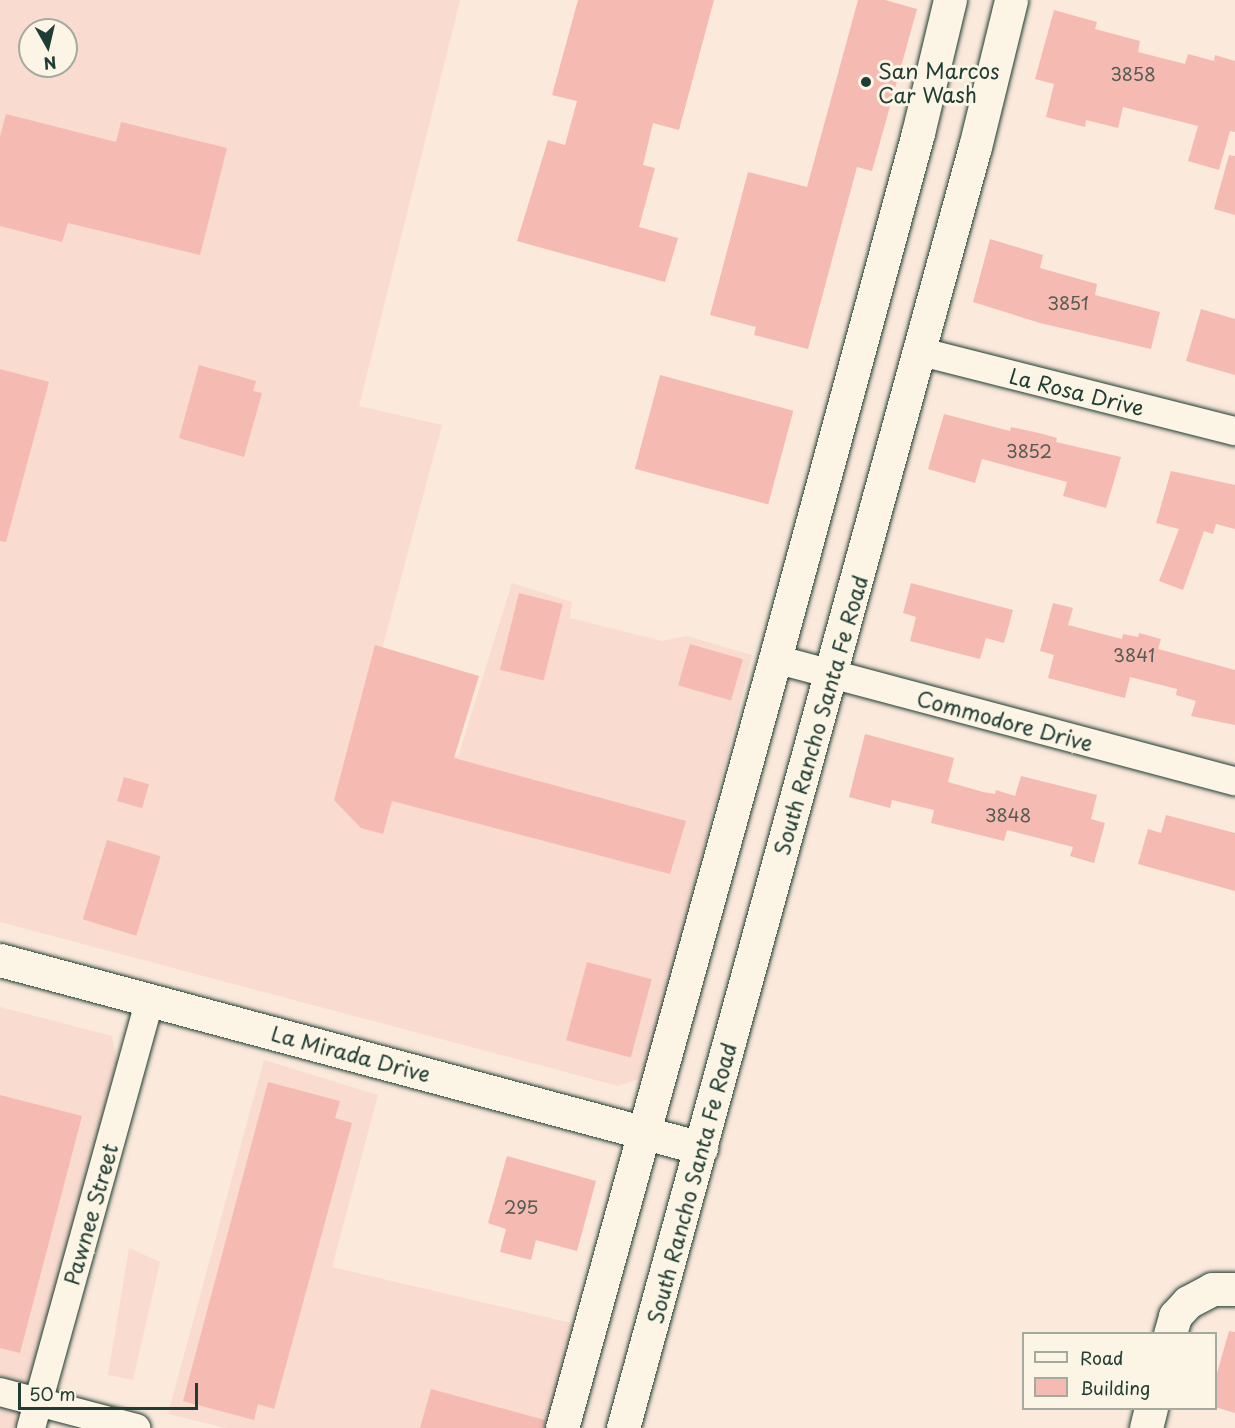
<!DOCTYPE html>
<style>
body{margin:0}
#map{position:relative;width:1235px;height:1428px;overflow:hidden;background:#fbe9db;font-family:"Playpen Sans",sans-serif}
div>[style]{position:absolute}
[style*='--x']{left:calc(var(--x)*1px);top:calc(var(--y)*1px);width:calc(var(--w)*1px);rotate:calc(var(--a)*1deg)}
.built>*{inset:0;background:#f9dbcf}
.building>*{inset:0;background:#f5bab2;transform-origin:0 0}
.roads{filter:drop-shadow(0 0 2px #1f3d34) drop-shadow(0 0 2px #1f3d34)}
.minor>*{height:28px;margin:-14px;padding:0 14px;transform-origin:14px;border-radius:14px;background:#fcf5e5}
.tertiary>*{height:33px;margin:-16.5px;padding:0 16.5px;transform-origin:16.5px;border-radius:16.5px;background:#fcf5e5}
.primary>*{height:33px;margin:-16.5px;padding:0 16.5px;transform-origin:16.5px;border-radius:16.5px;background:#fcf5e5}
.dots>*{width:16px;height:16px;translate:-50% -50%;box-sizing:border-box;border:3px solid #fcf5e5;border-radius:50%}
span{translate:-50% -50%;white-space:nowrap;text-align:center;line-height:1.15;-webkit-text-stroke:6px #fcf5e5;paint-order:stroke}
.number-label{font-size:18px;color:#545c54}
.number-label span{-webkit-text-stroke-width:0}
.poi-label{font-size:21px;color:#1f3d34}
.left{translate:0 -50%;text-align:left}
.street-label{font-size:21px;color:#1f3d34}
.legend{position:absolute;left:1022px;top:1332px;width:195px;height:78px;box-sizing:border-box;background:#fcf5e5;border:2px solid #a4ab9e;margin:0;padding:8px 10px;list-style:none;font-size:18px;color:#1f3d34}
.legend li{display:flex;align-items:center;gap:12px;height:30px}
.legend b{width:30px;border:2px solid #a4ab9e}
.north{position:absolute;left:18px;top:18px;width:60px;height:60px;box-sizing:border-box;background:#fcf5e5;border:2px solid #a4ab9e;border-radius:50%;rotate:172deg;font-size:16px;font-weight:700;line-height:24px;text-align:center;color:#1f3d34}
.north::after{content:'';display:block;margin:auto;width:21px;height:27px;background:#1f3d34;clip-path:polygon(50% 0,100% 100%,50% 72%,0 100%)}
.scale{position:absolute;left:18px;top:1383px;width:180px;height:27px;box-sizing:border-box;border:3px solid #1f3d34;border-top:0;padding-left:8px;font-size:18px;line-height:21px;white-space:nowrap;color:#1f3d34;-webkit-text-stroke:4px #fcf5e5;paint-order:stroke}
</style>
<div id="map">
<div class="built">
<i style="clip-path:polygon(evenodd,0 0,460px 0,359px 406px,442px 425px,360px 731px,458px 757px,512px 583px,572px 602px,570px 618px,662px 641px,687px 636px,752px 655px,648px 1070px,638px 1079px,618px 1086px,0 922px,0 0,30px 30px,66px 30px,66px 66px,30px 66px,30px 30px)"></i>
<i style="clip-path:polygon(0 1007px,112px 1036px,117px 1062px,17px 1428px,0 1428px)"></i>
<i style="clip-path:polygon(264px 1060px,378px 1095px,332px 1267px,580px 1325px,550px 1428px,226px 1428px,168px 1414px)"></i>
<i style="clip-path:polygon(129px 1248px,160px 1262px,133px 1380px,108px 1375px)"></i>
</div>
<div class="building">
<i style="clip-path:polygon(578px 0,714px 0,679px 130px,653px 123px,643px 165px,655px 168px,639px 227px,678px 238px,665px 282px,517px 241px,548px 140px,565px 145px,577px 101px,552px 95px)"></i>
<i style="clip-path:polygon(858px 0,885px 0,917px 9px,872px 171px,857px 167px,808px 349px,754px 335px,756px 327px,710px 315px,748px 172px,807px 187px)"></i>
<i style="clip-path:polygon(1054px 10px,1097px 22px,1095px 29px,1140px 41px,1138px 52px,1185px 64px,1188px 54px,1214px 61px,1215px 55px,1235px 61px,1235px 132px,1230px 131px,1219px 170px,1188px 161px,1198px 126px,1123px 107px,1118px 128px,1086px 120px,1085px 127px,1046px 117px,1054px 84px,1035px 79px)"></i>
<i style="clip-path:polygon(6px 114px,116px 142px,121px 122px,227px 148px,200px 255px,68px 223px,62px 242px,0 226px,0 137px)"></i>
<i style="clip-path:polygon(1229px 155px,1235px 156px,1235px 215px,1214px 209px)"></i>
<i style="clip-path:polygon(990px 239px,1043px 255px,1040px 268px,1097px 284px,1095px 295px,1160px 312px,1151px 349px,1040px 323px,973px 302px)"></i>
<i style="clip-path:polygon(1201px 309px,1235px 319px,1235px 375px,1186px 361px)"></i>
<i style="clip-path:polygon(199px 365px,256px 381px,253px 391px,262px 393px,244px 457px,179px 438px)"></i>
<i style="clip-path:polygon(0 369px,49px 382px,6px 542px,0 541px)"></i>
<i style="left:660px;top:375px;width:138px;height:97px;rotate:15deg"></i>
<i style="clip-path:polygon(944px 414px,1010px 431px,1011px 427px,1039px 433px,1057px 438px,1056px 442px,1121px 457px,1106px 508px,1063px 496px,1067px 482px,982px 459px,975px 483px,928px 469px)"></i>
<i style="clip-path:polygon(1171px 471px,1235px 485px,1235px 529px,1216px 524px,1213px 534px,1204px 531px,1183px 590px,1159px 581px,1179px 529px,1156px 523px)"></i>
<i style="clip-path:polygon(911px 583px,1013px 610px,1004px 643px,986px 638px,980px 659px,910px 641px,916px 617px,903px 613px)"></i>
<i style="left:519px;top:593px;width:45px;height:79px;rotate:14deg"></i>
<i style="clip-path:polygon(1053px 603px,1073px 608px,1068px 625px,1122px 639px,1123px 634px,1138px 637px,1139px 633px,1161px 639px,1158px 649px,1235px 670px,1235px 725px,1191px 716px,1196px 701px,1176px 695px,1177px 689px,1130px 677px,1125px 698px,1048px 678px,1054px 655px,1040px 651px)"></i>
<i style="left:690px;top:644px;width:55px;height:43px;rotate:16deg"></i>
<i style="clip-path:polygon(375px 645px,479px 676px,454px 758px,686px 821px,670px 874px,392px 801px,383px 834px,361px 828px,334px 800px)"></i>
<i style="clip-path:polygon(865px 734px,954px 758px,948px 782px,983px 792px,995px 794px,996px 790px,1015px 796px,1021px 776px,1097px 795px,1091px 819px,1105px 823px,1094px 863px,1070px 856px,1073px 847px,1007px 830px,1004px 841px,931px 823px,934px 810px,892px 800px,890px 808px,849px 797px)"></i>
<i style="left:124px;top:777px;width:26px;height:25px;rotate:16deg"></i>
<i style="clip-path:polygon(1166px 815px,1235px 833px,1235px 891px,1138px 864px,1148px 829px,1161px 833px)"></i>
<i style="left:107px;top:840px;width:56px;height:83px;rotate:17deg"></i>
<i style="left:587px;top:962px;width:67px;height:81px;rotate:15deg"></i>
<i style="clip-path:polygon(268px 1082px,340px 1101px,335px 1118px,352px 1123px,274px 1409px,258px 1404px,254px 1420px,183px 1401px)"></i>
<i style="clip-path:polygon(0 1095px,82px 1116px,20px 1353px,0 1348px)"></i>
<i style="clip-path:polygon(507px 1156px,596px 1181px,577px 1251px,536px 1240px,531px 1260px,500px 1252px,506px 1229px,488px 1223px)"></i>
<i style="clip-path:polygon(1229px 1331px,1235px 1332px,1235px 1413px,1215px 1407px,1215px 1380px)"></i>
<i style="clip-path:polygon(431px 1389px,545px 1420px,544px 1428px,420px 1428px)"></i>
</div>
<div class="roads">
<div class="minor">
<i style="--x:918;--y:351;--w:327;--a:14.2"></i>
<i style="--x:775;--y:659;--w:476;--a:14.9"></i>
<i style="--x:0;--y:1392;--w:141;--a:14.8"></i>
<i style="--x:31;--y:1428;--w:445;--a:-74.5"></i>
</div>
<div class="tertiary">
<i style="--x:0;--y:960;--w:726;--a:15.01"></i>
<i style="--x:1170;--y:1334;--w:19;--a:-74"></i>
<i style="--x:1175;--y:1316;--w:19;--a:-47"></i>
<i style="--x:1188;--y:1302;--w:27;--a:-28"></i>
<i style="--x:1212;--y:1289;--w:23;--a:0"></i>
<i style="--x:1146;--y:1428;--w:21;--a:-76"></i>
</div>
<div class="primary">
<i style="--x:562;--y:1428;--w:798;--a:-74.52"></i>
<i style="--x:775;--y:659;--w:545;--a:-74.79"></i>
<i style="--x:918;--y:133;--w:137;--a:-76.5"></i>
<i style="--x:623;--y:1428;--w:1328;--a:-74.64"></i>
<i style="--x:975;--y:147;--w:151;--a:-76.2"></i>
</div>
</div>
<div class="dots">
<i style="left:866px;top:82px;background:#1f3d34"></i>
</div>
<div class="number-label">
<span style="left:1133px;top:74px">3858</span>
<span style="left:1068px;top:303px">3851</span>
<span style="left:1029px;top:451px">3852</span>
<span style="left:1134px;top:655px">3841</span>
<span style="left:1008px;top:815px">3848</span>
<span style="left:521px;top:1207px">295</span>
</div>
<div class="poi-label">
<span class="left" style="left:878px;top:82px">San Marcos<br>Car Wash</span>
</div>
<div class="street-label">
<span style="left:1077px;top:391px;rotate:14deg">La Rosa Drive</span>
<span style="left:820px;top:715px;rotate:-74deg">South Rancho Santa Fe Road</span>
<span style="left:1005px;top:720px;rotate:15deg">Commodore Drive</span>
<span style="left:351px;top:1053px;rotate:15deg">La Mirada Drive</span>
<span style="left:691px;top:1183px;rotate:-75deg">South Rancho Santa Fe Road</span>
<span style="left:90px;top:1214px;rotate:-74deg">Pawnee Street</span>
</div>
<ul class="legend">
<li><b style="height:8px;background:#fcf5e5"></b>Road</li>
<li><b style="height:16px;background:#f5bab2"></b>Building</li>
</ul>
<div class="north">N</div>
<div class="scale">50 m</div>
</div>
